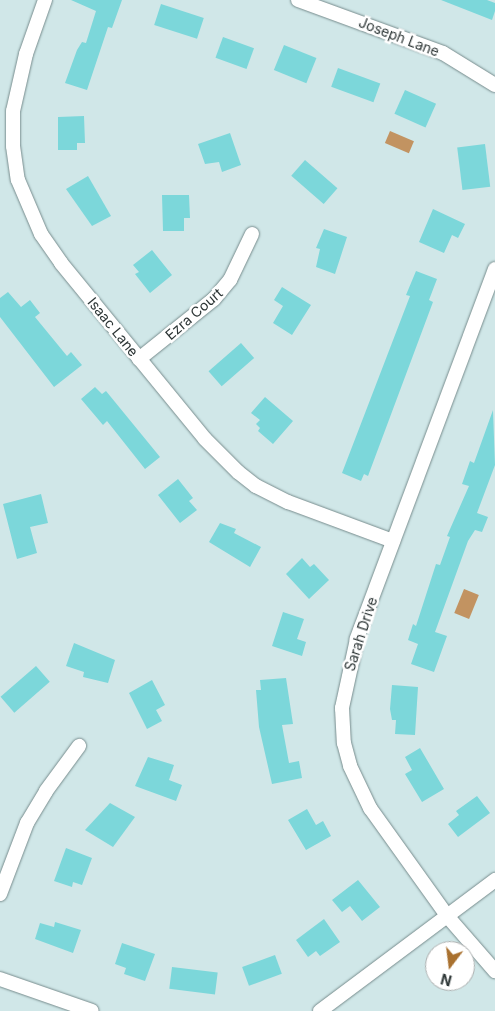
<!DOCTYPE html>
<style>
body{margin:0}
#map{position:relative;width:495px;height:1011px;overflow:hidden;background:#d0e7e8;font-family:Inter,sans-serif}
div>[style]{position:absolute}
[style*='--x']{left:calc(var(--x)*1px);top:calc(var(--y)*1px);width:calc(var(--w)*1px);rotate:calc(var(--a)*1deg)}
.water>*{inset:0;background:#c29361;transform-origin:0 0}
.building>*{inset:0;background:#7cd7da;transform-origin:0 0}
.roads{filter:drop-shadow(0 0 1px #778c8d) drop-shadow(0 0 1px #778c8d)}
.street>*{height:14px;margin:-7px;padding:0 7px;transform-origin:7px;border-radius:7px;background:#fff}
span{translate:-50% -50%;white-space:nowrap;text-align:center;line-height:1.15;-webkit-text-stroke:5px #fff;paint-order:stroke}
.street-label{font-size:14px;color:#2c3535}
.north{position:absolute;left:425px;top:941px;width:50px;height:50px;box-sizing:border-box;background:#fff;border:1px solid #abaeae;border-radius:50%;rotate:195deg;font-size:14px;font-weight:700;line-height:20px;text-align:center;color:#2c3535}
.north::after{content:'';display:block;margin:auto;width:18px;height:22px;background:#a9712f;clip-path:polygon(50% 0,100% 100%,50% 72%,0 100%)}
</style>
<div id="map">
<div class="water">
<i style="left:390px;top:131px;width:26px;height:13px;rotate:23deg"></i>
<i style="left:464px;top:589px;width:16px;height:26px;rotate:22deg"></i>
</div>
<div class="building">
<i style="clip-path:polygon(71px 0,122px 0,112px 28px,108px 27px,87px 90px,65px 83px,77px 50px,82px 42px,86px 43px,96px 11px)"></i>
<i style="clip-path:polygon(441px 0,487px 0,495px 3px,495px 11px,492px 20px)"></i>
<i style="left:161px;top:4px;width:45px;height:22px;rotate:18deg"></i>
<i style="left:223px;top:37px;width:33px;height:22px;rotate:20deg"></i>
<i style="left:284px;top:45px;width:35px;height:27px;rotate:22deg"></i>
<i style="left:338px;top:68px;width:45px;height:20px;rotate:20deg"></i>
<i style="left:405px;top:90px;width:34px;height:26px;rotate:24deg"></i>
<i style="clip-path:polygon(84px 116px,85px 143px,77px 143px,77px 150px,58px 150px,58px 117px)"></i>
<i style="clip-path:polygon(230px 133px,241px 165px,222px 172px,219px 162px,205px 164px,198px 144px)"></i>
<i style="left:485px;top:144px;width:43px;height:28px;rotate:83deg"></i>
<i style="left:305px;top:160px;width:43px;height:21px;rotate:41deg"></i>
<i style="clip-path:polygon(88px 176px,111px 216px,92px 226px,66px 189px)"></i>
<i style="clip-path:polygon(162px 195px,189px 195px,190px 218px,184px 218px,184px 231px,163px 231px)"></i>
<i style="clip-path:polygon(433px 209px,465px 224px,458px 238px,452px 235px,444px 253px,419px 242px)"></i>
<i style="clip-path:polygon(324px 229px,347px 237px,335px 274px,316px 267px,320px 249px,316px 248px)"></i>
<i style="clip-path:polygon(152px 250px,172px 275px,150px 293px,135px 274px,139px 272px,133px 265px)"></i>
<i style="clip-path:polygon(416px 271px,437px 279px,429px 300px,433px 302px,368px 476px,364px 474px,361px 481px,342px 473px,410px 296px,406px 295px)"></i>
<i style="clip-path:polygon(282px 287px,311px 305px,292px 335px,273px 323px,283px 306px,274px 300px)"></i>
<i style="clip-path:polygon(8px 292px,21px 307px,30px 300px,40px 313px,35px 317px,67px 356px,71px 352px,82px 365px,54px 387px,0 317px,0 298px)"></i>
<i style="left:241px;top:343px;width:20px;height:43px;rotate:49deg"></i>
<i style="clip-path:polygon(95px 387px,102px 394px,106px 391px,160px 457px,145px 469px,107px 421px,103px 425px,81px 399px)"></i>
<i style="clip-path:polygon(265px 397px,293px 421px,273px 444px,258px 431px,260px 428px,256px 424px,260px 420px,251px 413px)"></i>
<i style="clip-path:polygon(493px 410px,495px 465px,477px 513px,488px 517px,482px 532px,475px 530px,468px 541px,435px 632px,447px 636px,434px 672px,411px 664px,418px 644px,408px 640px,413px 624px,416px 626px,436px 564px,440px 565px,450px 537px,447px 536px,469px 486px,462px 484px,470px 461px,474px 463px)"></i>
<i style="clip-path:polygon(178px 479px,193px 498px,189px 501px,197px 510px,180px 523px,158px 495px)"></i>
<i style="clip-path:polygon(41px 494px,48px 523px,30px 527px,37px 553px,17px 559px,3px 504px)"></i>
<i style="clip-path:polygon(220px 523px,236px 529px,234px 533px,261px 547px,250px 567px,209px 542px)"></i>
<i style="clip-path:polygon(302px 558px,310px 567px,314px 564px,329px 580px,309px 599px,286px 574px)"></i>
<i style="clip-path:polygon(283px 612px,304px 619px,297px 639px,306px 642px,302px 656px,272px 646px)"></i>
<i style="clip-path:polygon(74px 643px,115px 660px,108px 683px,83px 677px,84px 672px,66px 666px)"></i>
<i style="left:36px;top:666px;width:21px;height:47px;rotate:49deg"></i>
<i style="clip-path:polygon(286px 678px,293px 724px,282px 725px,289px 763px,299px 761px,302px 778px,272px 784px,259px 727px,256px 690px,261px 690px,260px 680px)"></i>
<i style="clip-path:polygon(152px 680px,165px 705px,156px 710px,162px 721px,147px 729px,129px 693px)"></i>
<i style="clip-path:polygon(392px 685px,418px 687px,415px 735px,395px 734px,396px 720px,392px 720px,390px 709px)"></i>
<i style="clip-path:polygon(420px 748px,444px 789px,422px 802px,405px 774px,412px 770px,405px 757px)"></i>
<i style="clip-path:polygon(148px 757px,174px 765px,169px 780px,182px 785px,176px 801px,135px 786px)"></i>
<i style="clip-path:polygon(477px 796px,490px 813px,458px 837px,448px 824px,459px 815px,456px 811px)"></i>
<i style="clip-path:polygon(110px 803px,135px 817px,113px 847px,85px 830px)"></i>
<i style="clip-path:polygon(307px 809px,316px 825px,323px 821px,331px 836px,306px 850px,288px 820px)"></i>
<i style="clip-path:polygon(66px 848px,92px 858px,82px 885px,73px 882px,72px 887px,54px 881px)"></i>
<i style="clip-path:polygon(358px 880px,380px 907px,362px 921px,350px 906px,342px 912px,332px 900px)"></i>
<i style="clip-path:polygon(324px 919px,340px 942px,320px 956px,316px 951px,308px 957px,296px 940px)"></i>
<i style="clip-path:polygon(55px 922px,81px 930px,73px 953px,35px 939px,40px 923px,54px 927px)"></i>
<i style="clip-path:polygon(122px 943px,155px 954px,145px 981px,124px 974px,126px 968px,115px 964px)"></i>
<i style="left:275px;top:955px;width:20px;height:35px;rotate:70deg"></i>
<i style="left:172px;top:967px;width:46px;height:22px;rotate:7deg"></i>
</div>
<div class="roads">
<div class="street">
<i style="--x:45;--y:0;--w:57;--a:109.4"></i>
<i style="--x:26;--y:54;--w:58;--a:102.8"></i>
<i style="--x:13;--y:111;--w:35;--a:90"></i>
<i style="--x:13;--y:146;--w:34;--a:82"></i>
<i style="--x:18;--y:180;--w:59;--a:66.9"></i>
<i style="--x:41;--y:234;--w:35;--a:55"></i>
<i style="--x:61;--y:263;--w:227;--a:50.7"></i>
<i style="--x:205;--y:439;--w:47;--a:45"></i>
<i style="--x:238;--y:472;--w:23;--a:38"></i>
<i style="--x:256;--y:486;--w:36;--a:27"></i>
<i style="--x:288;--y:502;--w:112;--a:20.4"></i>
<i style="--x:298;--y:0;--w:154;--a:20.1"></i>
<i style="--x:443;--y:53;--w:61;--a:31.6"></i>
<i style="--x:495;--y:269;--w:395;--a:110.5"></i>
<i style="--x:357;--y:639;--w:71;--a:102.3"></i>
<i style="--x:342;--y:708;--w:35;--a:87"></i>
<i style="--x:344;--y:743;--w:24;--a:75"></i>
<i style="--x:350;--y:766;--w:47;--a:64.5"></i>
<i style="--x:370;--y:808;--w:134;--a:54.4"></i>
<i style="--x:448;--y:917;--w:72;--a:49"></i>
<i style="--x:139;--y:359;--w:96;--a:-38.7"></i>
<i style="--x:214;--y:299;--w:25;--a:-50"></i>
<i style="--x:230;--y:280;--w:51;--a:-64.4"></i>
<i style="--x:0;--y:894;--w:76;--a:-69.2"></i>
<i style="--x:27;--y:823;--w:37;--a:-59"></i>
<i style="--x:46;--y:791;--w:56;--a:-53.7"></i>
<i style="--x:0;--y:979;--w:97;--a:19.2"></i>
<i style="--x:320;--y:1011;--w:219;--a:-36.8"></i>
</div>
</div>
<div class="street-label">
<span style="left:399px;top:37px;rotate:21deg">Joseph Lane</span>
<span style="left:194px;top:314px;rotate:-41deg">Ezra Court</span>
<span style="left:113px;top:327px;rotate:51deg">Isaac Lane</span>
<span style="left:361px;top:634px;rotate:-72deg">Sarah Drive</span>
</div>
<div class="north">N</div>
</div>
